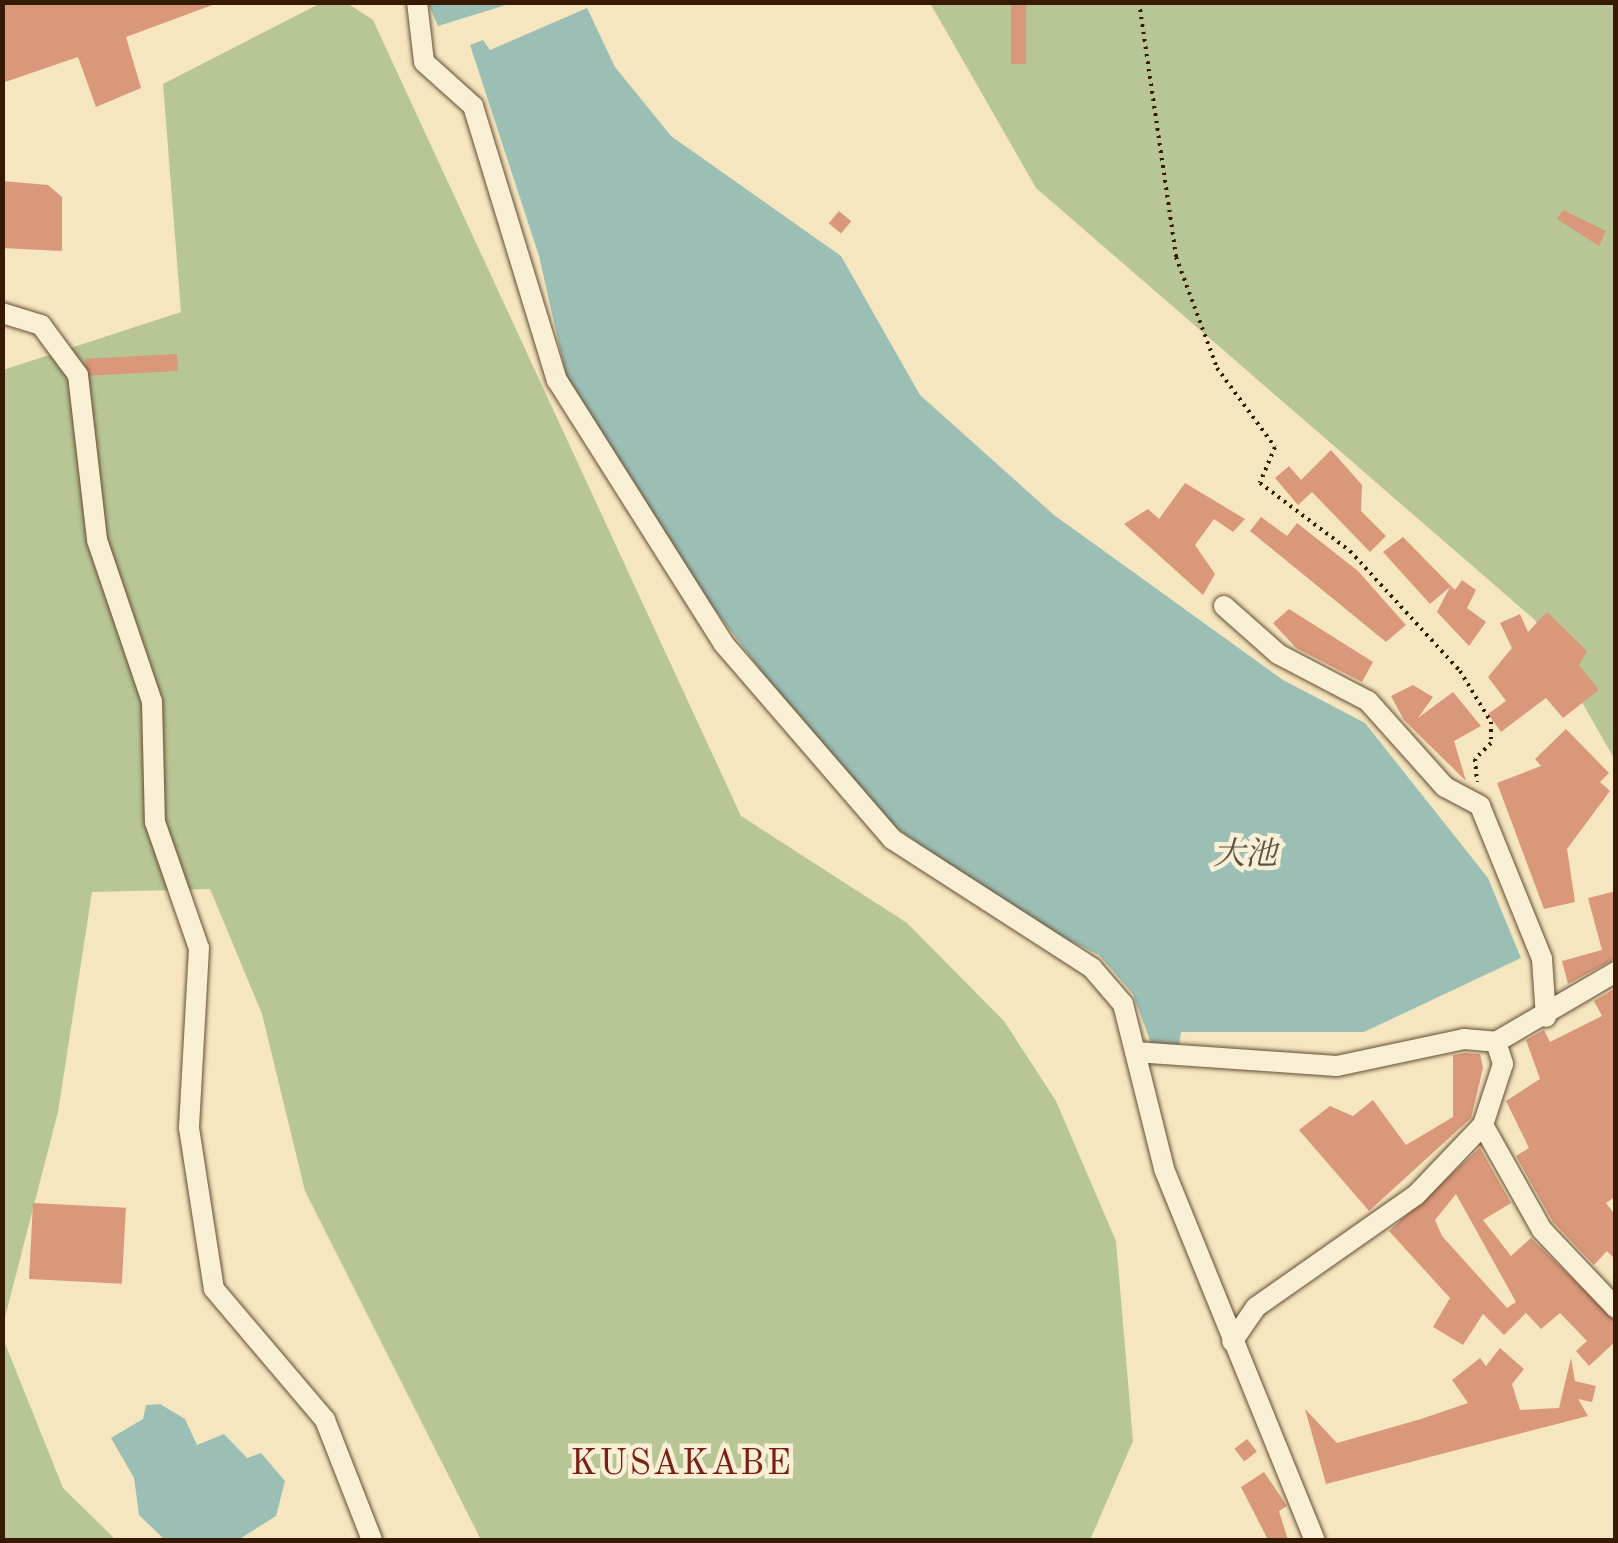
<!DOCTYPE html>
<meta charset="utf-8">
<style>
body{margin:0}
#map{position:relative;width:1618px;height:1543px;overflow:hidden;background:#f5e6bf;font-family:"Old Standard TT","Noto Serif JP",serif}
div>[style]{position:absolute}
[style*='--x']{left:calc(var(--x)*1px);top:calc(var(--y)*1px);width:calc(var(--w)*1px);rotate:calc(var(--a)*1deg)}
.green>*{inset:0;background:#b8c695}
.water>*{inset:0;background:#9cbfb5}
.building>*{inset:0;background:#da987a;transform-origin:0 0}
.path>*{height:4px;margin-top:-2px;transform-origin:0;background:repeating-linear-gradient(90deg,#371a04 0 2.5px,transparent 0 7.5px)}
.roads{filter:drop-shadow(0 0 2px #664d33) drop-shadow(0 0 2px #664d33)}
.minor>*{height:20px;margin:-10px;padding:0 10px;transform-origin:10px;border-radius:10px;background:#f8efd5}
span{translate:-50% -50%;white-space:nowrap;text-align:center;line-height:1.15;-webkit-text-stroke:9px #f8efd5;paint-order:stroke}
.water-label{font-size:32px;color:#5a5442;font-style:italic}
.quarter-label{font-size:35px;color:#7a1f14;letter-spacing:2.5px}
.frame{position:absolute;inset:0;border:5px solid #371a04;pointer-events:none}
</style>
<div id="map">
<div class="green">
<i style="clip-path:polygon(321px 3px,347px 3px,373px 20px,741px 816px,907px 923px,1004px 1021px,1056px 1101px,1116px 1241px,1133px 1441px,1090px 1540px,481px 1540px,305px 1191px,262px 1014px,210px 889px,92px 892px,58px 1112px,3px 1325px,3px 370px,181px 312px,163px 84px)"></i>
<i style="clip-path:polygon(930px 3px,1615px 3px,1615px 760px,1535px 620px,1036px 188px)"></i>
<i style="clip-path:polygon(2px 1336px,63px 1488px,116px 1540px,3px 1540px)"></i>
</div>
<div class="water">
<i style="clip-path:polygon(428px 3px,508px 2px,509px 4px,438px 26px)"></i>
<i style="clip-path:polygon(587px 8px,615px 67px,671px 136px,841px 256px,920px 395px,1054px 515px,1283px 680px,1365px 723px,1488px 878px,1521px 958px,1364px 1032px,1181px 1032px,1179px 1046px,1151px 1043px,1133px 994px,1099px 955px,1020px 916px,894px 826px,821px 750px,659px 536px,568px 384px,539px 256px,470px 45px,483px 40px,490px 50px)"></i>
<i style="clip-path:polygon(160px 1404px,185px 1419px,197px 1445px,224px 1434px,247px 1458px,261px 1453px,285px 1481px,276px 1516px,238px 1540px,165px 1540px,139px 1515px,134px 1478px,111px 1438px,143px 1419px,146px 1405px)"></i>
</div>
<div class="building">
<i style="clip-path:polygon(2px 2px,215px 2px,215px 4px,126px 37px,141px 88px,96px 107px,78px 57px,2px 83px)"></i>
<i style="left:1011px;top:2px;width:15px;height:62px"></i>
<i style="clip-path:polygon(2px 181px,48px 185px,62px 197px,62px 251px,2px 248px)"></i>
<i style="clip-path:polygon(1563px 210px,1606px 231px,1599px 246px,1557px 219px)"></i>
<i style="left:839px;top:211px;width:16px;height:16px;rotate:40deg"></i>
<i style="left:177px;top:354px;width:17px;height:92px;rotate:87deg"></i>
<i style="clip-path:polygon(1331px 450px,1362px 485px,1361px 511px,1386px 536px,1370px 552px,1312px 492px,1298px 505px,1275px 478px,1289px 466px,1301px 480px)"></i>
<i style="clip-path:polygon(1185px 483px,1245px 519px,1233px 532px,1214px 519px,1195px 545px,1215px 574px,1203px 595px,1124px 524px,1148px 509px,1159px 519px)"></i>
<i style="clip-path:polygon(1261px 517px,1287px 536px,1297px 523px,1358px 571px,1406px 625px,1386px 642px,1250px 531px)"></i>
<i style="clip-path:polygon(1403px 537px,1455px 590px,1462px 580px,1476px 590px,1467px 608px,1486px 622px,1469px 646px,1437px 612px,1450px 587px,1430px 604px,1383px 552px)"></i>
<i style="clip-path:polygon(1289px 609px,1373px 662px,1362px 682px,1296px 648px,1273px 623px)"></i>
<i style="clip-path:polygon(1547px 612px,1587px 651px,1579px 665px,1599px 690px,1563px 718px,1546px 698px,1501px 732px,1488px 714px,1506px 701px,1488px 677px,1512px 648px,1500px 623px,1520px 614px,1528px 632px)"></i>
<i style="clip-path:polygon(1413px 685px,1433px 697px,1418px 718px,1453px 692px,1481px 726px,1454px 741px,1466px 781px,1404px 720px,1391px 696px)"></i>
<i style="clip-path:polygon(1566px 729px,1609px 773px,1600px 782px,1610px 791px,1567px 849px,1575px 902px,1544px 909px,1497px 783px,1541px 766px,1535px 759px)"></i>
<i style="clip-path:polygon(1616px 891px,1616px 958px,1568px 984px,1562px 961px,1602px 950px,1588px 898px)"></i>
<i style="clip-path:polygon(1616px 988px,1616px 1196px,1606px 1203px,1616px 1216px,1616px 1260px,1607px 1251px,1594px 1265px,1553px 1222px,1516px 1156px,1529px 1148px,1506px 1101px,1540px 1079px,1526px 1040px,1544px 1030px,1550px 1042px,1602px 1016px,1594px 1001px)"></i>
<i style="clip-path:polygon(1465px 1053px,1480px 1054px,1483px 1068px,1471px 1118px,1369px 1211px,1299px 1130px,1330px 1106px,1353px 1116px,1373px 1100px,1406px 1145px,1453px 1117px,1453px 1055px)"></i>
<i style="clip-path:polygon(evenodd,1480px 1148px,1511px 1203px,1483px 1220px,1511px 1256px,1531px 1238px,1616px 1321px,1616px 1341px,1589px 1366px,1576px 1351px,1587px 1341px,1560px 1313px,1541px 1329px,1526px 1313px,1504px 1335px,1483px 1314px,1463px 1345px,1433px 1327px,1450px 1298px,1389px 1231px,1480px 1148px,1456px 1194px,1516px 1302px,1507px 1308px,1442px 1236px,1435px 1220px,1456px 1194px)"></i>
<i style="left:33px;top:1203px;width:93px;height:76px;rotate:3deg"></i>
<i style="clip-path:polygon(1500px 1348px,1524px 1369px,1512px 1384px,1520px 1410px,1559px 1408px,1571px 1358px,1575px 1381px,1596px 1386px,1592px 1402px,1578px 1399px,1588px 1416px,1326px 1484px,1305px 1409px,1337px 1443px,1421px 1419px,1468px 1403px,1452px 1380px,1480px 1358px,1486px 1366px)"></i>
<i style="left:1247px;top:1439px;width:16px;height:16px;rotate:52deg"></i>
<i style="clip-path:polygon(1264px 1472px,1287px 1506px,1279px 1511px,1288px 1540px,1268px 1540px,1241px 1487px)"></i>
</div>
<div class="path">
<i style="--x:1139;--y:2;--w:258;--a:81.7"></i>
<i style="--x:1176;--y:257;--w:118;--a:69.7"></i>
<i style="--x:1217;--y:368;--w:98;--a:53.7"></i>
<i style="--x:1275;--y:447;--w:39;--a:113"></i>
<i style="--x:1260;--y:483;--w:113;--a:37.1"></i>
<i style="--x:1350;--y:551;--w:163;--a:47.5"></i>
<i style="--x:1460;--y:671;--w:60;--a:58.7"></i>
<i style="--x:1491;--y:722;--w:21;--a:90"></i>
<i style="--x:1491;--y:743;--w:23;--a:135"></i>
<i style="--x:1475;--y:759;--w:23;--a:85"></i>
</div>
<div class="roads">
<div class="minor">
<i style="--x:417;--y:2;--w:60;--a:83.3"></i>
<i style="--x:424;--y:62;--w:66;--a:41.9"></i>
<i style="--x:473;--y:106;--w:287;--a:73"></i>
<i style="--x:557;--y:380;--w:311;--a:57.7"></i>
<i style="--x:723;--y:643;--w:259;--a:49.2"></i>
<i style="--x:892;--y:839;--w:238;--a:32.8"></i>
<i style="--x:1092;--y:968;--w:48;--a:49.3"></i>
<i style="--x:1123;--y:1004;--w:170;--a:76"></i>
<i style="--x:1164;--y:1169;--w:401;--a:67.9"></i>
<i style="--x:2;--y:313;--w:41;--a:17.1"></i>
<i style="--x:41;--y:325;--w:62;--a:53.5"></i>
<i style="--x:78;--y:375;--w:166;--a:83.4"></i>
<i style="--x:97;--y:540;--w:171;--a:71.2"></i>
<i style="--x:152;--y:702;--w:120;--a:88.6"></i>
<i style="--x:155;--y:822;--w:133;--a:70.8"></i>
<i style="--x:199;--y:948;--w:180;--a:93.2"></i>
<i style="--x:189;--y:1128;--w:163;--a:81.2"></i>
<i style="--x:214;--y:1289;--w:172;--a:49.7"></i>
<i style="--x:325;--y:1420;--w:129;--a:68.6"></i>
<i style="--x:1224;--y:606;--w:72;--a:41.6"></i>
<i style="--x:1278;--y:654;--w:102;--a:27.6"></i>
<i style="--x:1368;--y:701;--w:115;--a:48.2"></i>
<i style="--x:1445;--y:787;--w:40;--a:28"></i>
<i style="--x:1480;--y:806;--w:165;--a:67.9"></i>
<i style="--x:1542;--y:959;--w:58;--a:86.1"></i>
<i style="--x:1496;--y:1042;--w:139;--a:-30.3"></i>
<i style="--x:1135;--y:1052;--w:202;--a:4"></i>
<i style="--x:1337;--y:1066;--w:130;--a:-12"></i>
<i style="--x:1464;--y:1039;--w:32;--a:5"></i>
<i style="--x:1496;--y:1042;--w:23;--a:72"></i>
<i style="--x:1503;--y:1064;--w:64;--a:108.2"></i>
<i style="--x:1483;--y:1125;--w:97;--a:133.7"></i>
<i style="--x:1416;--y:1195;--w:195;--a:145"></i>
<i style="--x:1256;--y:1307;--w:42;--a:124.4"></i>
<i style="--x:1483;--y:1125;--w:120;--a:60.7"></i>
<i style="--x:1542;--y:1230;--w:108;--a:46.5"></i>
</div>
</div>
<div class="water-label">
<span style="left:1245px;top:856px">大池</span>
</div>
<div class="quarter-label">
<span style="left:682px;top:1465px">KUSAKABE</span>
</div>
<div class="frame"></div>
</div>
